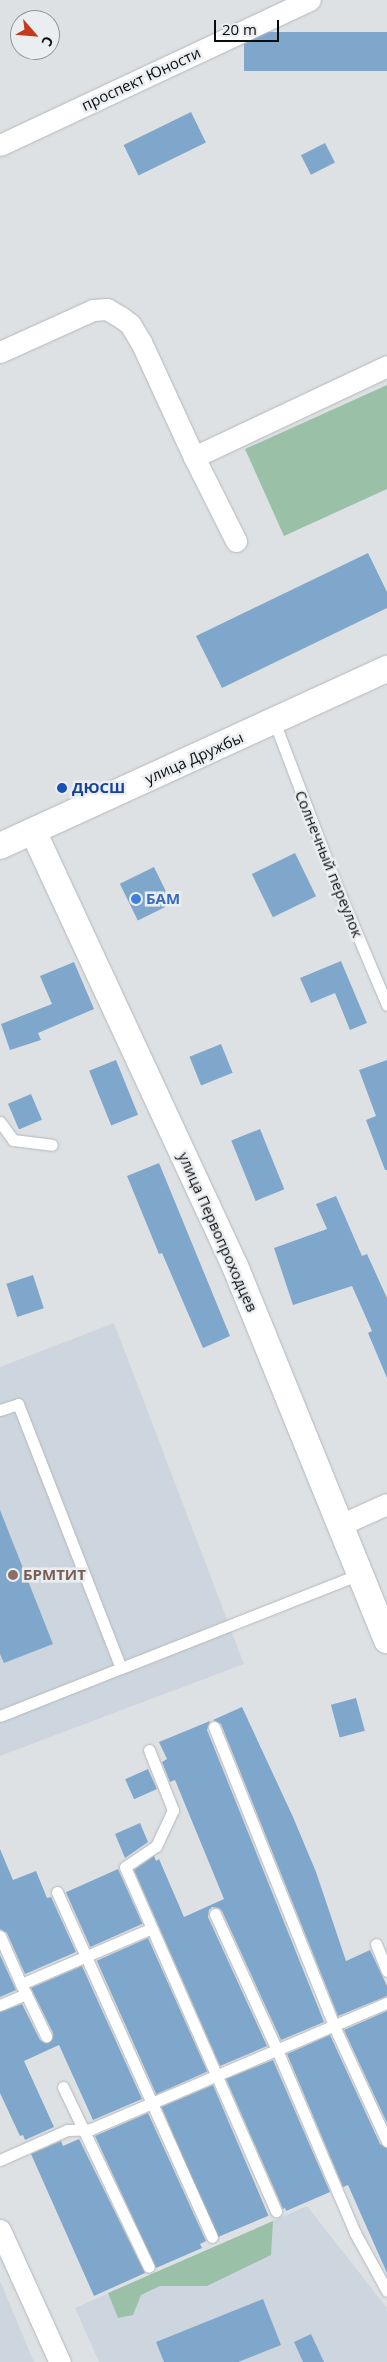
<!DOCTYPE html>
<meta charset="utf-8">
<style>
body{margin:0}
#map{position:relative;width:387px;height:2362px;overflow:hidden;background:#dee1e4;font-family:"Open Sans",sans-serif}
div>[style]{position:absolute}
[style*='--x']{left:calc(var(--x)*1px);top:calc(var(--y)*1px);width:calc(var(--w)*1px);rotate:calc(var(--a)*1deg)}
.built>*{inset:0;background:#cdd6de}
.green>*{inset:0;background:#9ac1a8}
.building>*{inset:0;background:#7fa7cb;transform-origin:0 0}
.roads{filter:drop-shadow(0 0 1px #b4b7ba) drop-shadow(0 0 1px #b4b7ba)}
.service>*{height:11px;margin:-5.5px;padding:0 5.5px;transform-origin:5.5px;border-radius:5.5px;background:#fff}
.minor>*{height:21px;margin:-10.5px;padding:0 10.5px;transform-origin:10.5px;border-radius:10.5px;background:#fff}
.tertiary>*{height:26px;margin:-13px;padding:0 13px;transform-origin:13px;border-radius:13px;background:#fff}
.dots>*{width:14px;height:14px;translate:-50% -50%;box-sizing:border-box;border:2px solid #ebeef1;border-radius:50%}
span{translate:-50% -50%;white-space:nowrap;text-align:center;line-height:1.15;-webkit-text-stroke:5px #ebeef1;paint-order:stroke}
.street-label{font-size:15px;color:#0b0c0d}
.transit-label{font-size:15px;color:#164399;font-weight:700}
.left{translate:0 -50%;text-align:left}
.shop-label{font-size:15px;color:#366cbe;font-weight:700}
.education-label{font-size:15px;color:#785e54;font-weight:700}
.north{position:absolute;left:10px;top:10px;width:50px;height:50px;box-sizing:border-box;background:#ebeef1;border:1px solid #919496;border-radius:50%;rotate:117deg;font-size:14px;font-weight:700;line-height:20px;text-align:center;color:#0b0c0d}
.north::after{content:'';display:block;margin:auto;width:18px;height:22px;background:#c53a1e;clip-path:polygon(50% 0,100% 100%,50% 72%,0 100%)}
.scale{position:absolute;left:214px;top:20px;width:65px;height:22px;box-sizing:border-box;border:2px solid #0b0c0d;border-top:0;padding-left:6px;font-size:15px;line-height:18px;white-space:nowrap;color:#0b0c0d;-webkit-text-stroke:4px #ebeef1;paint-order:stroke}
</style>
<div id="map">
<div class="built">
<i style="clip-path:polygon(114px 1323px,244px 1664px,0 1756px,0 1367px)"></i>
<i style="clip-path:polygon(307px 2206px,387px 2308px,387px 2362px,99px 2362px,75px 2308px)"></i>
<i style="clip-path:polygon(0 2281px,34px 2362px,0 2362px)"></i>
</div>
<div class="green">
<i style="clip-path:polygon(387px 385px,387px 489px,284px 536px,245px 449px)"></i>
<i style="clip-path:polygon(273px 2221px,271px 2255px,207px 2286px,160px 2286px,141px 2295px,133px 2315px,118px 2318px,108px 2293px)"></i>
</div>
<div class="building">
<i style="left:387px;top:32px;width:39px;height:143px;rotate:90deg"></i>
<i style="left:191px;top:112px;width:34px;height:75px;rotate:64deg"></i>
<i style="left:325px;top:143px;width:22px;height:27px;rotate:63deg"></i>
<i style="clip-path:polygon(368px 553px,387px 592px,387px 608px,222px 688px,196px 636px)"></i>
<i style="left:295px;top:853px;width:48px;height:48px;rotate:64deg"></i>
<i style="left:154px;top:867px;width:41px;height:38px;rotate:64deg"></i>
<i style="clip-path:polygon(341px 961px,367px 1023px,350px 1030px,335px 993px,311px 1003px,300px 978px)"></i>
<i style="clip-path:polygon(74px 962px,94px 1009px,38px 1033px,41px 1040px,10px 1050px,1px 1024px,52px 1004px,40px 976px)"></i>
<i style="left:221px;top:1044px;width:31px;height:34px;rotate:68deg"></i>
<i style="left:116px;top:1060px;width:59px;height:29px;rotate:68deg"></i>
<i style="clip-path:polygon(387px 1060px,387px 1170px,385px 1170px,366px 1120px,376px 1116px,359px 1070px)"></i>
<i style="left:31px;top:1094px;width:28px;height:25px;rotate:67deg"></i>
<i style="left:260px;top:1129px;width:65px;height:31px;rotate:68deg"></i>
<i style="clip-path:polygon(159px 1163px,230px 1336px,203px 1348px,162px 1253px,159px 1254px,127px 1176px)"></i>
<i style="clip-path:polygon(336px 1196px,362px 1256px,367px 1254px,387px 1298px,387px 1378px,368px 1333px,372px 1331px,352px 1286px,293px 1305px,274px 1248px,327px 1229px,316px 1204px)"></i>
<i style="left:33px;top:1275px;width:35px;height:28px;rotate:72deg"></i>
<i style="clip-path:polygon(0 1510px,53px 1644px,4px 1663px,0 1654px)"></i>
<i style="left:356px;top:1698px;width:34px;height:26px;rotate:75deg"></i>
<i style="clip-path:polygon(242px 1707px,293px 1817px,316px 1872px,346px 1961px,370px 1950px,387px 1986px,387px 1996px,338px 2016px,221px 1724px,213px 1720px)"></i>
<i style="clip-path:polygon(210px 1721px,207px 1730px,324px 2022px,281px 2040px,222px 1911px,219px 1908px,212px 1907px,209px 1910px,208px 1917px,267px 2046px,220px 2066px,134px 1870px,154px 1856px,156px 1861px,159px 1859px,184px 1917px,224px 1899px,175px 1780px,170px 1782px,162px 1762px,167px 1759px,159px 1742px)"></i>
<i style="left:148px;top:1769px;width:22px;height:25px;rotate:66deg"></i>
<i style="clip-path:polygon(140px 1823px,148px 1842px,125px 1858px,115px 1834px)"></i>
<i style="clip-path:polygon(0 1849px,13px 1880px,36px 1871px,47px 1898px,51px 1897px,76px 1952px,25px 1974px,7px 1933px,0 1929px)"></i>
<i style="left:118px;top:1869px;width:60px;height:57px;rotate:66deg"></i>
<i style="left:148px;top:1938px;width:146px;height:56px;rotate:66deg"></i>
<i style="clip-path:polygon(0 1955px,16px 1990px,0 1997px)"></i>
<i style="clip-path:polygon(82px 1966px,142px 2099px,93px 2120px,59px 2045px,24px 2061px,54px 2127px,25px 2140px,23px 2135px,20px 2136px,0 2093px,0 2012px,22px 2004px,40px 2040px,45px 2043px,50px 2042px,53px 2037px,53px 2033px,31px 1988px)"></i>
<i style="clip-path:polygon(387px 2011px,387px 2123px,344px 2030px)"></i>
<i style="clip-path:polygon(330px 2035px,380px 2144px,387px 2148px,387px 2273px,348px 2185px,343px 2187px,287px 2054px)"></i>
<i style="clip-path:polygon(273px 2060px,330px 2192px,286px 2211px,285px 2208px,283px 2209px,226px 2079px)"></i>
<i style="left:213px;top:2085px;width:142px;height:56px;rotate:67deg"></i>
<i style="clip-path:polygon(148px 2113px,206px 2241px,200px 2244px,202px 2248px,156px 2268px,95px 2136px)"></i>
<i style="clip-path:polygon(79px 2139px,145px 2273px,94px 2296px,31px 2154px,61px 2141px,63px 2146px)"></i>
<i style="clip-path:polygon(263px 2299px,281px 2345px,238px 2362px,164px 2362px,156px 2342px)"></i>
<i style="clip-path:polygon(311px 2334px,324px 2362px,303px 2362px,294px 2342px)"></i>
</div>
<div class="roads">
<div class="service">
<i style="--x:274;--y:721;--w:178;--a:69.2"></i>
<i style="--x:337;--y:887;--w:128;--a:67"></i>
<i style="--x:0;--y:1122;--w:22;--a:54"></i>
<i style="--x:13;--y:1140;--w:39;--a:7"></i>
<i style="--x:0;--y:1410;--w:19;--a:-18"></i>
<i style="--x:18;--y:1404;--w:283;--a:68.7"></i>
<i style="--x:121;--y:1668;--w:130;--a:158.4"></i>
<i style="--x:121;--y:1668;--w:257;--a:-21.5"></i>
<i style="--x:214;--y:1727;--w:322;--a:68.1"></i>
<i style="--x:334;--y:2026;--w:127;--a:65.3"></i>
<i style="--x:149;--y:1750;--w:65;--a:68.2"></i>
<i style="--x:173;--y:1810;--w:40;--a:115"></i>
<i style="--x:156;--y:1846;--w:37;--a:146"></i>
<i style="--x:125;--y:1867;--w:376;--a:66.3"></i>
<i style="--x:57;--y:1892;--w:378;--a:65.8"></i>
<i style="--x:215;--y:1914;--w:149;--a:65.5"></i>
<i style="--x:277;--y:2050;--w:199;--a:66.9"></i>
<i style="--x:355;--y:2233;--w:66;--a:61.1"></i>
<i style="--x:0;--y:1936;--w:52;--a:66.4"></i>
<i style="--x:376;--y:1944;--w:29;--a:68"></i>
<i style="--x:26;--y:1994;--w:47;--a:64.5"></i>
<i style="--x:0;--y:2005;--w:28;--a:-23"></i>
<i style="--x:26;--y:1994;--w:11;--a:-117"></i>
<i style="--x:21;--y:1984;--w:142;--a:-23.1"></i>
<i style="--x:63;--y:2087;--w:199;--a:64.5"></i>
<i style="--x:0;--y:2160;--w:73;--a:-24.1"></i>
<i style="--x:67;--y:2130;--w:24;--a:-2"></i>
<i style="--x:91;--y:2129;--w:322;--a:-23.1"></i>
</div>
<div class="minor">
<i style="--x:0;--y:145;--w:342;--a:-25.1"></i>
<i style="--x:0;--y:352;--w:102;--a:-24.3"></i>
<i style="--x:93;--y:310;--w:14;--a:-4"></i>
<i style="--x:107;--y:309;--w:17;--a:31"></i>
<i style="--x:122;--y:318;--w:10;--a:37"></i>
<i style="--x:130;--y:324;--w:21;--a:59"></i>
<i style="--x:141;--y:342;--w:127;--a:65.3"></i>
<i style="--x:194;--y:457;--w:94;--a:63.4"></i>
<i style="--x:194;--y:457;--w:213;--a:-25.2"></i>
<i style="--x:340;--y:1525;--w:51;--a:-24.1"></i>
<i style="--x:0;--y:2230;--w:145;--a:65.6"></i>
</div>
<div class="tertiary">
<i style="--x:33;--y:831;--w:480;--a:65.1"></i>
<i style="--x:235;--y:1266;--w:404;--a:67.9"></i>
<i style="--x:0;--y:846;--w:426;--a:-24.6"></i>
</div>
</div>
<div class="dots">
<i style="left:62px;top:788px;background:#1a4fb4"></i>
<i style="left:136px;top:899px;background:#3f7fe0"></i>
<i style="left:13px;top:1575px;background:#8d6e63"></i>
</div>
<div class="street-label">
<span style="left:141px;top:79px;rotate:-25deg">проспект Юности</span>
<span style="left:194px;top:758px;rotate:-24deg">улица Дружбы</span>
<span style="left:329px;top:864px;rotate:68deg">Солнечный переулок</span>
<span style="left:218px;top:1232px;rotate:66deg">улица Первопроходцев</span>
</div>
<div class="transit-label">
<span class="left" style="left:72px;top:788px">ДЮСШ</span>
</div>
<div class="shop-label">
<span class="left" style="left:146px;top:899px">БАМ</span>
</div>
<div class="education-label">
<span class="left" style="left:23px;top:1575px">БРМТИТ</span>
</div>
<div class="north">С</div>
<div class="scale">20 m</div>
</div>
